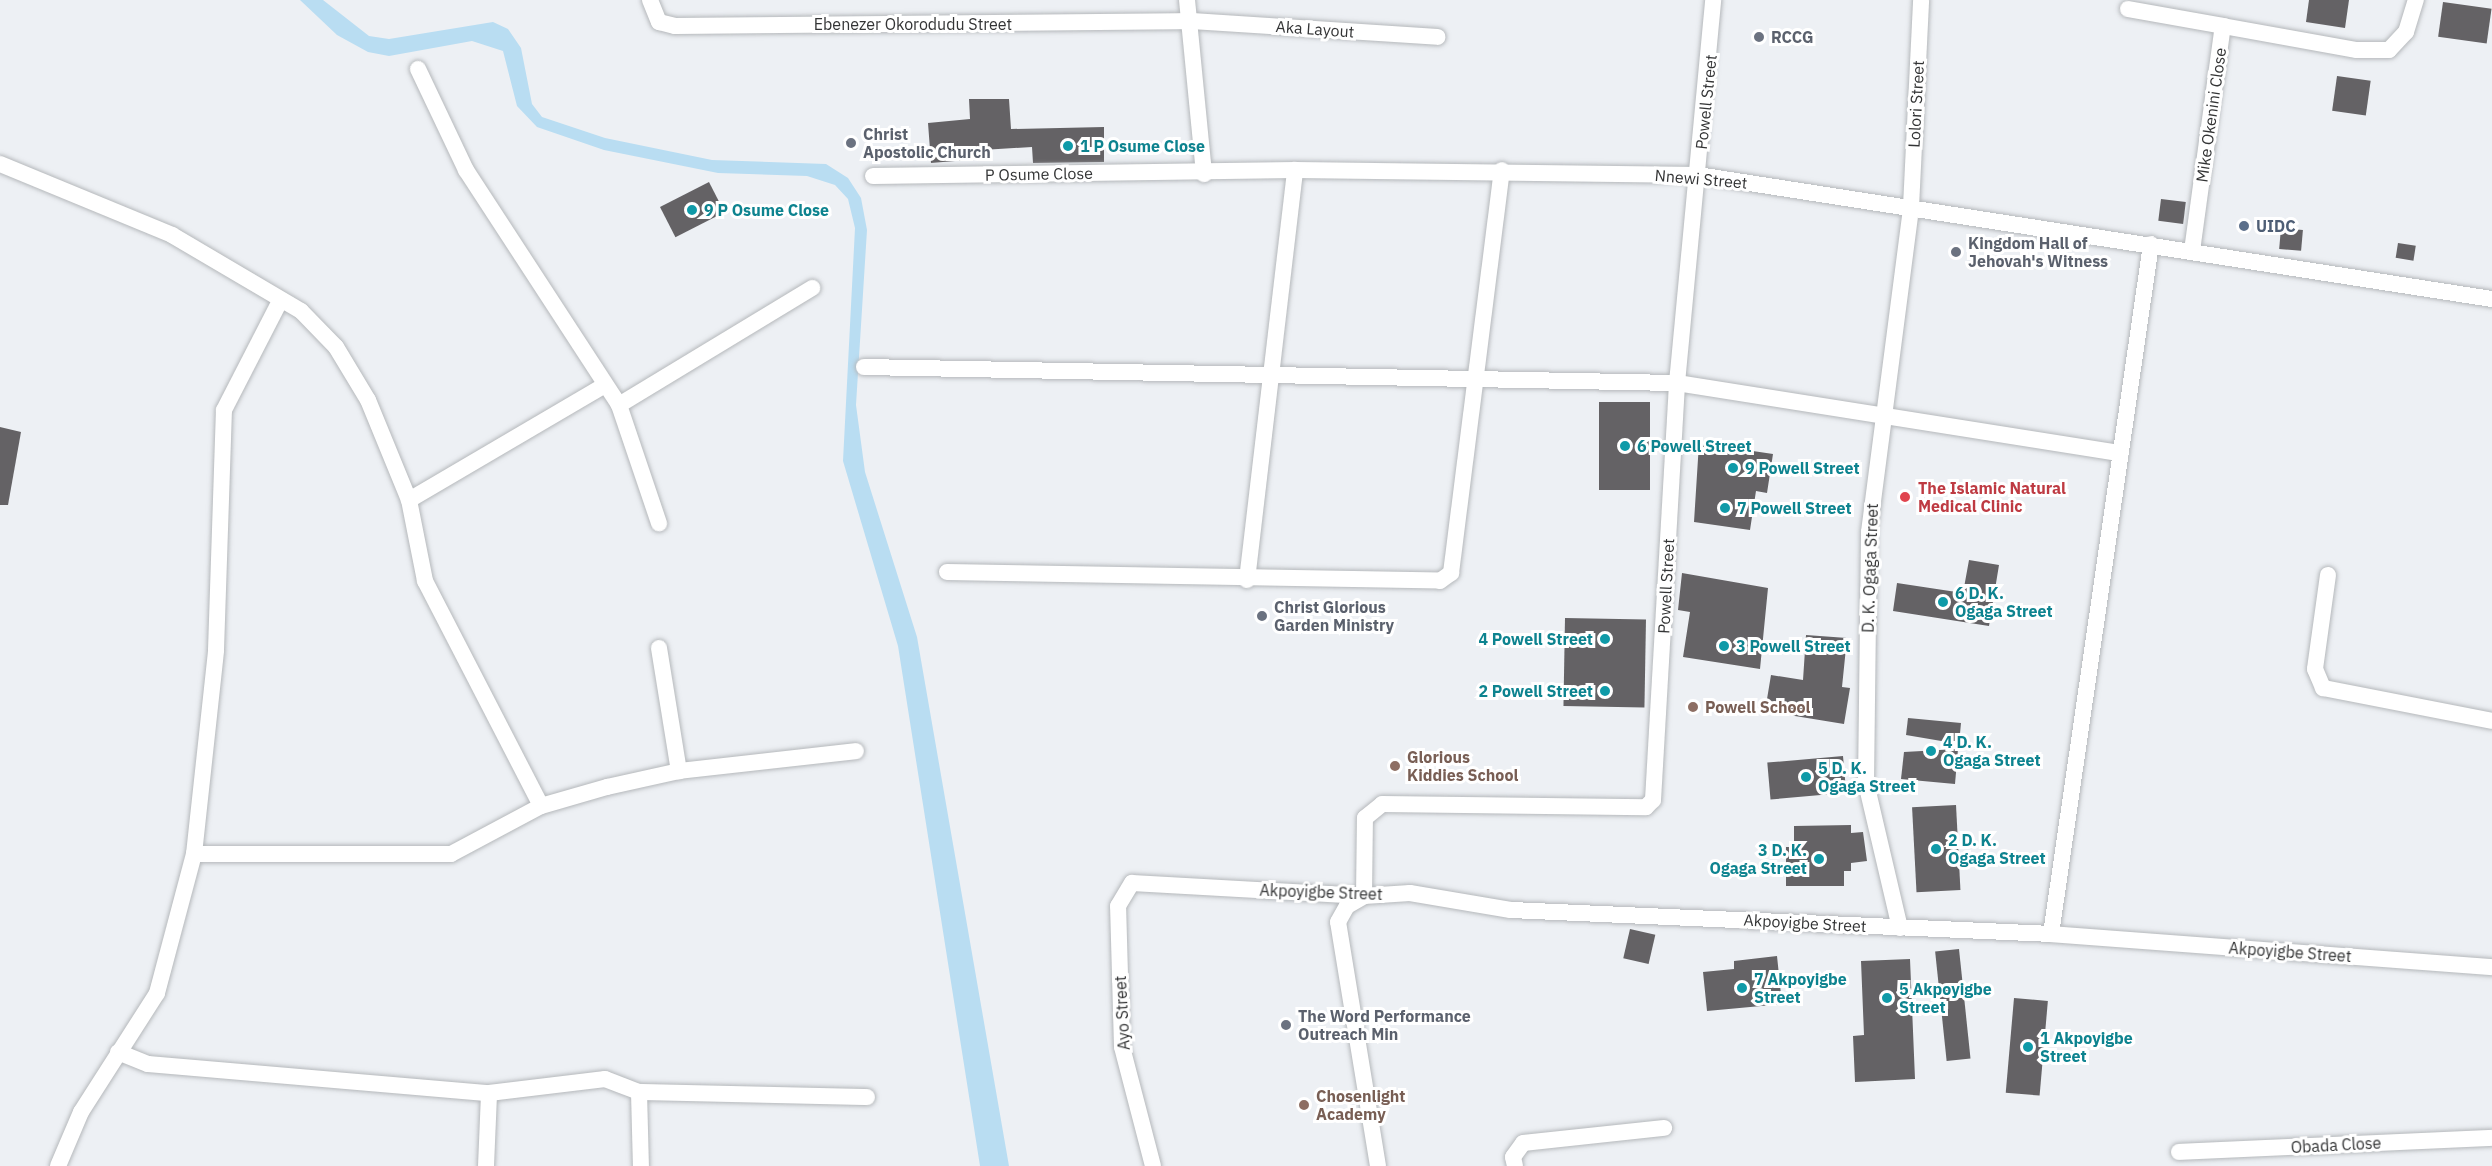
<!DOCTYPE html>
<style>
body{margin:0}
#map{position:relative;width:2492px;height:1166px;overflow:hidden;background:#edf0f4;font-family:"IBM Plex Sans",sans-serif}
div>[style]{position:absolute}
[style*='--x']{left:calc(var(--x)*1px);top:calc(var(--y)*1px);width:calc(var(--w)*1px);rotate:calc(var(--a)*1deg)}
.water>*{inset:0;background:#b9ddf2}
.building>*{inset:0;background:#646265;transform-origin:0 0}
.roads{filter:drop-shadow(0 0 2px #b5b8bb) drop-shadow(0 0 2px #b5b8bb)}
.minor>*{height:16px;margin:-8px;padding:0 8px;transform-origin:8px;border-radius:8px;background:#fff}
.dots>*{width:16px;height:16px;translate:-50% -50%;box-sizing:border-box;border:3px solid #fff;border-radius:50%}
span{translate:-50% -50%;white-space:nowrap;text-align:center;line-height:1.15;-webkit-text-stroke:6px #fff;paint-order:stroke}
.street-label{font-size:16px;color:#333435}
.worship-label{font-size:16px;color:#5b616d;font-weight:700}
.left{translate:0 -50%;text-align:left}
.culture-label{font-size:16px;color:#0d838f;font-weight:700}
.right{translate:-100% -50%;text-align:right}
.service-label{font-size:16px;color:#4e5e75;font-weight:700}
.health-label{font-size:16px;color:#be3a42;font-weight:700}
.education-label{font-size:16px;color:#785e54;font-weight:700}
</style>
<div id="map">
<div class="water">
<i style="clip-path:polygon(300px 0,323px 0,369px 36px,389px 39px,493px 22px,508px 29px,521px 48px,532px 104px,542px 117px,605px 138px,712px 160px,826px 164px,848px 178px,861px 198px,867px 230px,856px 405px,865px 472px,917px 637px,1009px 1166px,980px 1166px,898px 646px,843px 461px,855px 228px,848px 199px,835px 185px,807px 176px,718px 173px,604px 150px,537px 127px,517px 106px,503px 51px,472px 41px,389px 56px,368px 52px,337px 35px)"></i>
</div>
<div class="building">
<i style="clip-path:polygon(2309px 0,2349px 0,2345px 28px,2306px 22px)"></i>
<i style="left:2443px;top:2px;width:49px;height:35px;rotate:8deg"></i>
<i style="left:2337px;top:76px;width:34px;height:35px;rotate:8deg"></i>
<i style="clip-path:polygon(969px 99px,1009px 99px,1011px 129px,1104px 127px,1104px 162px,1033px 163px,1032px 147px,966px 151px,967px 160px,931px 163px,928px 123px,970px 119px)"></i>
<i style="left:709px;top:182px;width:34px;height:55px;rotate:63deg"></i>
<i style="left:2161px;top:199px;width:25px;height:22px;rotate:7deg"></i>
<i style="left:2281px;top:228px;width:22px;height:21px;rotate:5deg"></i>
<i style="left:2398px;top:243px;width:18px;height:15px;rotate:9deg"></i>
<i style="left:1599px;top:402px;width:51px;height:88px"></i>
<i style="clip-path:polygon(0 427px,21px 432px,8px 505px,0 505px)"></i>
<i style="clip-path:polygon(1699px 443px,1773px 454px,1767px 493px,1756px 491px,1750px 530px,1694px 522px)"></i>
<i style="clip-path:polygon(1969px 560px,1999px 565px,1989px 626px,1893px 611px,1897px 583px,1963px 593px)"></i>
<i style="clip-path:polygon(1682px 573px,1768px 588px,1760px 669px,1683px 657px,1690px 612px,1678px 610px)"></i>
<i style="left:1565px;top:618px;width:81px;height:88px;rotate:1deg"></i>
<i style="clip-path:polygon(1806px 635px,1847px 638px,1842px 687px,1850px 688px,1844px 724px,1765px 711px,1771px 675px,1803px 680px)"></i>
<i style="clip-path:polygon(1908px 718px,1961px 723px,1959px 744px,1906px 735px)"></i>
<i style="clip-path:polygon(1958px 749px,1955px 784px,1901px 779px,1904px 752px)"></i>
<i style="left:1843px;top:756px;width:37px;height:76px;rotate:85deg"></i>
<i style="left:1956px;top:805px;width:85px;height:44px;rotate:87deg"></i>
<i style="clip-path:polygon(1851px 825px,1851px 833px,1863px 832px,1867px 861px,1851px 863px,1851px 871px,1844px 871px,1844px 886px,1786px 886px,1786px 847px,1794px 847px,1794px 826px)"></i>
<i style="left:1630px;top:929px;width:26px;height:30px;rotate:13deg"></i>
<i style="left:1959px;top:949px;width:110px;height:24px;rotate:84deg"></i>
<i style="clip-path:polygon(1777px 956px,1782px 1004px,1707px 1011px,1703px 972px,1734px 969px,1734px 961px)"></i>
<i style="clip-path:polygon(1910px 959px,1915px 1079px,1855px 1082px,1853px 1036px,1864px 1035px,1861px 961px)"></i>
<i style="left:2014px;top:998px;width:34px;height:95px;rotate:5deg"></i>
</div>
<div class="roads">
<div class="minor">
<i style="--x:650;--y:0;--w:24;--a:68"></i>
<i style="--x:659;--y:22;--w:16;--a:14"></i>
<i style="--x:675;--y:26;--w:517;--a:-0.55"></i>
<i style="--x:1192;--y:21;--w:246;--a:3.7"></i>
<i style="--x:1187;--y:0;--w:175;--a:84.4"></i>
<i style="--x:2128;--y:9;--w:97;--a:10.1"></i>
<i style="--x:418;--y:69;--w:112;--a:64.6"></i>
<i style="--x:466;--y:170;--w:280;--a:56.9"></i>
<i style="--x:619;--y:405;--w:125;--a:71.3"></i>
<i style="--x:0;--y:164;--w:186;--a:22.4"></i>
<i style="--x:172;--y:235;--w:150;--a:30.5"></i>
<i style="--x:301;--y:311;--w:50;--a:45.8"></i>
<i style="--x:336;--y:347;--w:62;--a:58.9"></i>
<i style="--x:368;--y:400;--w:108;--a:67.7"></i>
<i style="--x:409;--y:500;--w:83;--a:78.8"></i>
<i style="--x:425;--y:581;--w:253;--a:62.7"></i>
<i style="--x:873;--y:176;--w:422;--a:-0.8"></i>
<i style="--x:1295;--y:170;--w:403;--a:0.7"></i>
<i style="--x:1698;--y:175;--w:804;--a:8.88"></i>
<i style="--x:2192;--y:251;--w:227;--a:-82.2"></i>
<i style="--x:2223;--y:26;--w:136;--a:10.2"></i>
<i style="--x:2357;--y:50;--w:32;--a:0"></i>
<i style="--x:2389;--y:50;--w:25;--a:-47"></i>
<i style="--x:2406;--y:32;--w:34;--a:-73"></i>
<i style="--x:864;--y:367;--w:813;--a:1.13"></i>
<i style="--x:1677;--y:383;--w:449;--a:9"></i>
<i style="--x:619;--y:405;--w:226;--a:-31.2"></i>
<i style="--x:409;--y:500;--w:225;--a:-30.4"></i>
<i style="--x:947;--y:572;--w:493;--a:1"></i>
<i style="--x:1440;--y:581;--w:14;--a:-36"></i>
<i style="--x:1451;--y:573;--w:406;--a:-82.8"></i>
<i style="--x:2328;--y:575;--w:95;--a:97.9"></i>
<i style="--x:2315;--y:669;--w:21;--a:67"></i>
<i style="--x:2323;--y:688;--w:172;--a:11"></i>
<i style="--x:1247;--y:580;--w:413;--a:-83.3"></i>
<i style="--x:659;--y:648;--w:125;--a:80.8"></i>
<i style="--x:194;--y:854;--w:257;--a:0"></i>
<i style="--x:451;--y:854;--w:102;--a:-28.1"></i>
<i style="--x:541;--y:806;--w:69;--a:-16.1"></i>
<i style="--x:607;--y:787;--w:74;--a:-12.5"></i>
<i style="--x:679;--y:771;--w:178;--a:-6.4"></i>
<i style="--x:1900;--y:928;--w:149;--a:-103.2"></i>
<i style="--x:1866;--y:783;--w:251;--a:-89.3"></i>
<i style="--x:1869;--y:532;--w:328;--a:-82.6"></i>
<i style="--x:1911;--y:207;--w:207;--a:-87.2"></i>
<i style="--x:2051;--y:934;--w:697;--a:-81.75"></i>
<i style="--x:118;--y:1052;--w:32;--a:22"></i>
<i style="--x:148;--y:1064;--w:342;--a:4.9"></i>
<i style="--x:489;--y:1093;--w:117;--a:-6.9"></i>
<i style="--x:605;--y:1079;--w:36;--a:21"></i>
<i style="--x:639;--y:1092;--w:228;--a:1.3"></i>
<i style="--x:639;--y:1092;--w:74;--a:88.5"></i>
<i style="--x:2179;--y:1152;--w:313;--a:-2.6"></i>
<i style="--x:58;--y:1166;--w:59;--a:-66.9"></i>
<i style="--x:81;--y:1112;--w:141;--a:-57.4"></i>
<i style="--x:157;--y:993;--w:144;--a:-75.1"></i>
<i style="--x:194;--y:854;--w:205;--a:-83.8"></i>
<i style="--x:216;--y:650;--w:240;--a:-88.1"></i>
<i style="--x:224;--y:410;--w:123;--a:-62.8"></i>
<i style="--x:486;--y:1166;--w:73;--a:-87.6"></i>
<i style="--x:1153;--y:1166;--w:123;--a:-104.6"></i>
<i style="--x:1122;--y:1047;--w:141;--a:-91.6"></i>
<i style="--x:1118;--y:906;--w:27;--a:-59"></i>
<i style="--x:1132;--y:883;--w:232;--a:3.2"></i>
<i style="--x:1364;--y:896;--w:46;--a:-3.7"></i>
<i style="--x:1410;--y:893;--w:102;--a:9.6"></i>
<i style="--x:1511;--y:910;--w:541;--a:2.54"></i>
<i style="--x:2051;--y:934;--w:442;--a:4.3"></i>
<i style="--x:1378;--y:1166;--w:247;--a:-99.3"></i>
<i style="--x:1338;--y:922;--w:18;--a:-61"></i>
<i style="--x:1347;--y:906;--w:20;--a:-30"></i>
<i style="--x:1364;--y:896;--w:78;--a:-89.3"></i>
<i style="--x:1365;--y:818;--w:22;--a:-39"></i>
<i style="--x:1382;--y:804;--w:264;--a:0.7"></i>
<i style="--x:1646;--y:807;--w:10;--a:-45"></i>
<i style="--x:1653;--y:800;--w:418;--a:-86.7"></i>
<i style="--x:1677;--y:383;--w:385;--a:-84.6"></i>
<i style="--x:1515;--y:1166;--w:9;--a:-103"></i>
<i style="--x:1513;--y:1157;--w:17;--a:-54"></i>
<i style="--x:1523;--y:1143;--w:142;--a:-6.1"></i>
</div>
</div>
<div class="dots">
<i style="left:1759px;top:37px;background:#6b7280"></i>
<i style="left:851px;top:143px;background:#6b7280"></i>
<i style="left:1068px;top:146px;background:#0f9aa8"></i>
<i style="left:692px;top:210px;background:#0f9aa8"></i>
<i style="left:2244px;top:226px;background:#5c6f8a"></i>
<i style="left:1956px;top:252px;background:#6b7280"></i>
<i style="left:1625px;top:446px;background:#0f9aa8"></i>
<i style="left:1733px;top:468px;background:#0f9aa8"></i>
<i style="left:1905px;top:497px;background:#e0444e"></i>
<i style="left:1725px;top:508px;background:#0f9aa8"></i>
<i style="left:1943px;top:602px;background:#0f9aa8"></i>
<i style="left:1262px;top:616px;background:#6b7280"></i>
<i style="left:1605px;top:639px;background:#0f9aa8"></i>
<i style="left:1724px;top:646px;background:#0f9aa8"></i>
<i style="left:1605px;top:691px;background:#0f9aa8"></i>
<i style="left:1693px;top:707px;background:#8d6e63"></i>
<i style="left:1931px;top:751px;background:#0f9aa8"></i>
<i style="left:1395px;top:766px;background:#8d6e63"></i>
<i style="left:1806px;top:777px;background:#0f9aa8"></i>
<i style="left:1936px;top:849px;background:#0f9aa8"></i>
<i style="left:1819px;top:859px;background:#0f9aa8"></i>
<i style="left:1742px;top:988px;background:#0f9aa8"></i>
<i style="left:1887px;top:998px;background:#0f9aa8"></i>
<i style="left:1286px;top:1025px;background:#6b7280"></i>
<i style="left:2028px;top:1047px;background:#0f9aa8"></i>
<i style="left:1304px;top:1105px;background:#8d6e63"></i>
</div>
<div class="street-label">
<span style="left:913px;top:24px">Ebenezer Okorodudu Street</span>
<span style="left:1315px;top:29px;rotate:4deg">Aka Layout</span>
<span style="left:1706px;top:102px;rotate:-84deg">Powell Street</span>
<span style="left:1916px;top:104px;rotate:-87deg">Lolori Street</span>
<span style="left:2211px;top:115px;rotate:-82deg">Mike Okenini Close</span>
<span style="left:1039px;top:174px;rotate:-1deg">P Osume Close</span>
<span style="left:1701px;top:179px;rotate:5deg">Nnewi Street</span>
<span style="left:1870px;top:568px;rotate:-88deg">D. K. Ogaga Street</span>
<span style="left:1666px;top:586px;rotate:-87deg">Powell Street</span>
<span style="left:1321px;top:892px;rotate:2deg">Akpoyigbe Street</span>
<span style="left:1805px;top:923px;rotate:3deg">Akpoyigbe Street</span>
<span style="left:2290px;top:952px;rotate:4deg">Akpoyigbe Street</span>
<span style="left:1122px;top:1013px;rotate:-93deg">Ayo Street</span>
<span style="left:2336px;top:1145px;rotate:-3deg">Obada Close</span>
</div>
<div class="worship-label">
<span class="left" style="left:1771px;top:37px">RCCG</span>
<span class="left" style="left:863px;top:143px">Christ<br>Apostolic Church</span>
<span class="left" style="left:1968px;top:252px">Kingdom Hall of<br>Jehovah's Witness</span>
<span class="left" style="left:1274px;top:616px">Christ Glorious<br>Garden Ministry</span>
<span class="left" style="left:1298px;top:1025px">The Word Performance<br>Outreach Min</span>
</div>
<div class="culture-label">
<span class="left" style="left:1080px;top:146px">1 P Osume Close</span>
<span class="left" style="left:704px;top:210px">9 P Osume Close</span>
<span class="left" style="left:1637px;top:446px">6 Powell Street</span>
<span class="left" style="left:1745px;top:468px">9 Powell Street</span>
<span class="left" style="left:1737px;top:508px">7 Powell Street</span>
<span class="left" style="left:1955px;top:602px">6 D. K.<br>Ogaga Street</span>
<span class="right" style="left:1593px;top:639px">4 Powell Street</span>
<span class="left" style="left:1736px;top:646px">3 Powell Street</span>
<span class="right" style="left:1593px;top:691px">2 Powell Street</span>
<span class="left" style="left:1943px;top:751px">4 D. K.<br>Ogaga Street</span>
<span class="left" style="left:1818px;top:777px">5 D. K.<br>Ogaga Street</span>
<span class="left" style="left:1948px;top:849px">2 D. K.<br>Ogaga Street</span>
<span class="right" style="left:1807px;top:859px">3 D. K.<br>Ogaga Street</span>
<span class="left" style="left:1754px;top:988px">7 Akpoyigbe<br>Street</span>
<span class="left" style="left:1899px;top:998px">5 Akpoyigbe<br>Street</span>
<span class="left" style="left:2040px;top:1047px">1 Akpoyigbe<br>Street</span>
</div>
<div class="service-label">
<span class="left" style="left:2256px;top:226px">UIDC</span>
</div>
<div class="health-label">
<span class="left" style="left:1918px;top:497px">The Islamic Natural<br>Medical Clinic</span>
</div>
<div class="education-label">
<span class="left" style="left:1705px;top:707px">Powell School</span>
<span class="left" style="left:1407px;top:766px">Glorious<br>Kiddies School</span>
<span class="left" style="left:1316px;top:1105px">Chosenlight<br>Academy</span>
</div>
</div>
